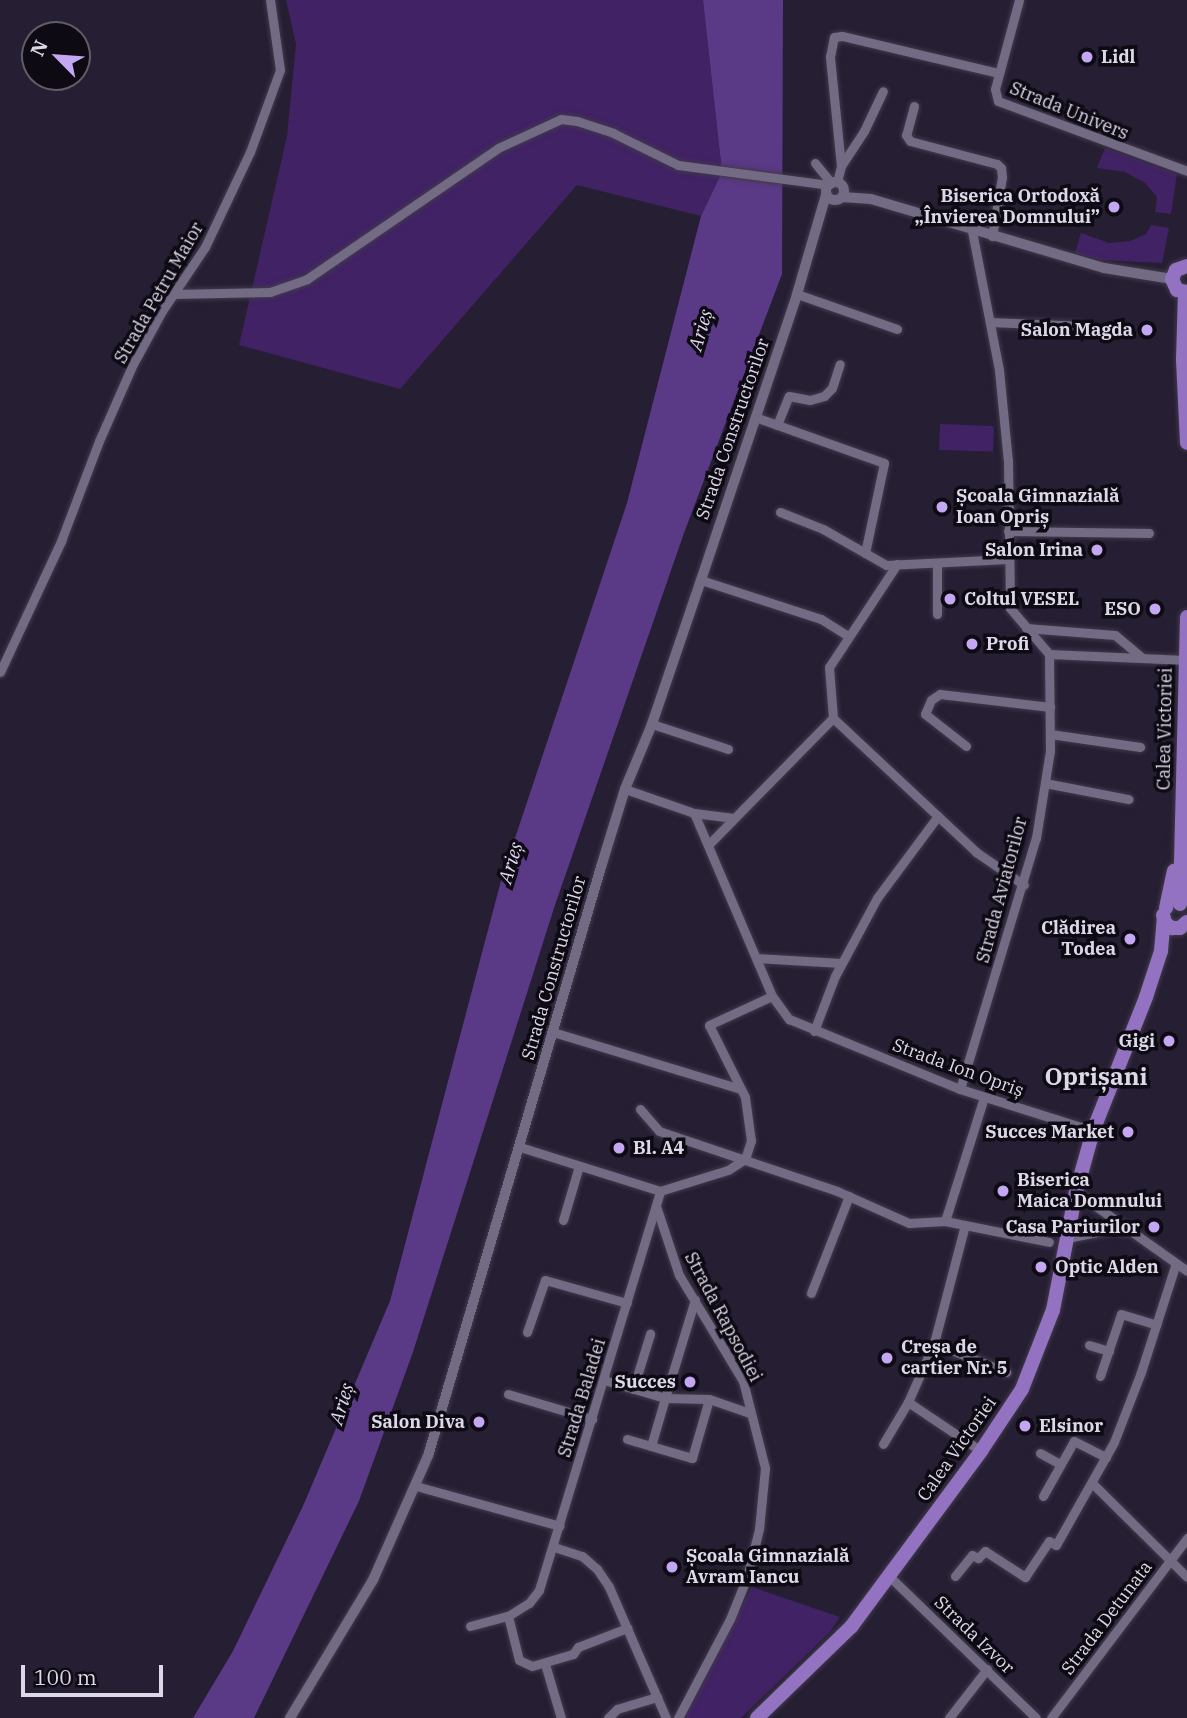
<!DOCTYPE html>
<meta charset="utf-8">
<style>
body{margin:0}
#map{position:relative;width:1187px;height:1718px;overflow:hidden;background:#261e33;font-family:"IBM Plex Serif",serif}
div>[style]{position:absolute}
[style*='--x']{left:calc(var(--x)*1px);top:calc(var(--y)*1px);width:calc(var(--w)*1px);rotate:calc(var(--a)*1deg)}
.green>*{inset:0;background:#402265;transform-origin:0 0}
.water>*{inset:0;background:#5a3986}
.roads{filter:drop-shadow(0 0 2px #413a4b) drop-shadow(0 0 2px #413a4b)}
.minor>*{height:9px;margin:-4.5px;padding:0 4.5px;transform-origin:4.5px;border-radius:4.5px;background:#736a83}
.tertiary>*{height:10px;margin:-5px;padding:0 5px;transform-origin:5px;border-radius:5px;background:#736a83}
.tertiary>.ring{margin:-5px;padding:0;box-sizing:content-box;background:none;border:10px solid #736a83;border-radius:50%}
.primary>*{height:14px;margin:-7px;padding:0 7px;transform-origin:7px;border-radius:7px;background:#9373c1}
.dots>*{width:19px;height:19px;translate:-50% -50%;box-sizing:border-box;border:4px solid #0e0a14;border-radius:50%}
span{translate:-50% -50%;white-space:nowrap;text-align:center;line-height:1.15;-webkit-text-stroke:7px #0e0a14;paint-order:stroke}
.poi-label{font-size:18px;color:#ddd8e7;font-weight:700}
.left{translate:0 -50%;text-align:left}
.right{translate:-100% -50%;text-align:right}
.street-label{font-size:18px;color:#ddd8e7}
.water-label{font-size:19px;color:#e1d9f0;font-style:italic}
.district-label{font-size:24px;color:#ddd8e7;font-weight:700}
.north{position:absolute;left:21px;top:21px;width:70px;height:70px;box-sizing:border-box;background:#0e0a14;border:2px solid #615c68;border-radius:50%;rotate:295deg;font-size:19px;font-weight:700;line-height:28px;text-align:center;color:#ddd8e7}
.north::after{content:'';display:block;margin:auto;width:24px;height:32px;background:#c3a7f2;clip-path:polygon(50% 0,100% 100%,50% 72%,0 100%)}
.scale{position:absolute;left:21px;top:1665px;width:142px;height:32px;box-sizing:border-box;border:4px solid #ddd8e7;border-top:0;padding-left:9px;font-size:21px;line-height:24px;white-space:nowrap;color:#ddd8e7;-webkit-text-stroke:5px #0e0a14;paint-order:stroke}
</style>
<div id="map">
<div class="green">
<i style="clip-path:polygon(286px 0,703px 0,722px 172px,701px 216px,577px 185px,400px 389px,239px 345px,287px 136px,296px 44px)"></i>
<i style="clip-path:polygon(1105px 148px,1177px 174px,1171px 214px,1155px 212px,1157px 197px,1145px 183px,1125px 172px,1097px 168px)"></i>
<i style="clip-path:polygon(1151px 225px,1169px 228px,1162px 263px,1101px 260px,1075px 253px,1081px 233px,1109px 243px,1130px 241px,1146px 234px)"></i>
<i style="left:940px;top:424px;width:54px;height:26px;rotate:2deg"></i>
<i style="clip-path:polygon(752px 1587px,840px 1617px,830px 1632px,741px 1718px,685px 1718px)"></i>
</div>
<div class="water">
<i style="clip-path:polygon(703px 0,783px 0,782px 274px,684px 533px,554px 908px,413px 1352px,359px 1501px,254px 1718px,193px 1718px,233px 1651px,303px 1506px,390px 1301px,502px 877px,627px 503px,701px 216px,722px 172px)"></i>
</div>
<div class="roads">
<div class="minor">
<i style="--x:1019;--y:0;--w:92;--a:105.1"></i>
<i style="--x:995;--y:89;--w:12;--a:76"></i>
<i style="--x:998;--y:101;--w:202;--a:20.3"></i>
<i style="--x:914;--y:106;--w:30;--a:105"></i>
<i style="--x:906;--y:135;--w:7;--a:56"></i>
<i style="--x:910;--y:141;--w:90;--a:14.8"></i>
<i style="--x:997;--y:164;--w:6;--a:45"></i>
<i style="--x:1001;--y:168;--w:9;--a:84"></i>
<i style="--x:1002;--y:177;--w:60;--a:99.6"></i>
<i style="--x:815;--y:163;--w:26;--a:51"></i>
<i style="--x:841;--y:166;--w:42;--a:-56.7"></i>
<i style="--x:864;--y:131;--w:44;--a:-64.6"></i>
<i style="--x:837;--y:182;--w:16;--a:-76"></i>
<i style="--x:841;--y:166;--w:110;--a:-95.8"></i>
<i style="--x:830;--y:57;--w:20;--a:-79"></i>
<i style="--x:834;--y:37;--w:8;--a:-7"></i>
<i style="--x:842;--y:36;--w:161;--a:13.3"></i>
<i style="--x:972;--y:231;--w:142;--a:79"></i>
<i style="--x:999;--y:370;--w:91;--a:84.4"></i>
<i style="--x:1008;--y:461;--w:147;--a:89.2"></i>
<i style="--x:1010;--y:608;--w:60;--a:49.7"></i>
<i style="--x:1049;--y:654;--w:137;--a:2.5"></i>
<i style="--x:174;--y:294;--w:96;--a:-1.2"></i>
<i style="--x:270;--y:292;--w:39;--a:-19"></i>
<i style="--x:307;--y:279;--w:232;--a:-34.4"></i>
<i style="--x:498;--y:148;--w:69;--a:-24.7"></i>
<i style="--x:561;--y:119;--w:16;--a:7"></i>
<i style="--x:577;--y:121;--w:38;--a:18"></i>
<i style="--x:613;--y:133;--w:72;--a:26.2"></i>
<i style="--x:678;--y:165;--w:152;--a:7.5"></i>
<i style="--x:797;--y:294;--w:106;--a:19.3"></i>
<i style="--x:990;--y:322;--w:95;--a:2.4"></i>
<i style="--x:755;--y:417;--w:137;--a:19.6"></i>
<i style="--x:884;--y:463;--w:92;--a:101.9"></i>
<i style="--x:777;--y:425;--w:31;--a:-68"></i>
<i style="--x:789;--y:396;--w:21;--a:11"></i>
<i style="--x:810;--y:400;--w:15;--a:-16"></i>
<i style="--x:824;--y:396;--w:11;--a:-45"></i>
<i style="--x:832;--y:388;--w:25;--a:-72"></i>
<i style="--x:780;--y:512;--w:46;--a:21.6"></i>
<i style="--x:823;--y:529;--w:73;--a:29.7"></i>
<i style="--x:886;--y:565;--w:123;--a:-2.8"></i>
<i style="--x:1008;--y:531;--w:141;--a:0.8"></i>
<i style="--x:897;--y:564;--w:123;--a:123.4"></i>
<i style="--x:829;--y:667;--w:51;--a:85.5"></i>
<i style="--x:833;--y:718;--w:196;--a:43.1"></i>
<i style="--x:976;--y:852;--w:58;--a:34.5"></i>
<i style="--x:701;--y:580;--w:126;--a:18"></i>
<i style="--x:821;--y:619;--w:32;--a:32"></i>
<i style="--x:937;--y:614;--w:51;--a:-90"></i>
<i style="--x:1026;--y:628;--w:89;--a:4.5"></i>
<i style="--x:1115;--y:635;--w:35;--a:40"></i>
<i style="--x:0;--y:672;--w:145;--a:-65"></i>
<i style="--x:61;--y:541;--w:107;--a:-69.2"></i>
<i style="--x:99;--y:441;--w:84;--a:-66.2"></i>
<i style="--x:133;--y:364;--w:60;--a:-61.3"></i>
<i style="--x:162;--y:311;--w:77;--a:-56.1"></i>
<i style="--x:205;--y:247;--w:105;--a:-64.7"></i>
<i style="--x:250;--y:152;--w:87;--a:-69.9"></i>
<i style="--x:280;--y:70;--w:71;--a:-98.1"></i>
<i style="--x:652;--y:724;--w:80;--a:18.2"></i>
<i style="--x:1050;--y:734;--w:91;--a:8.2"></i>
<i style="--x:966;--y:746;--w:52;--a:-142"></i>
<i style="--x:925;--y:714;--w:15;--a:-67"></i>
<i style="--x:931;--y:700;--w:11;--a:-34"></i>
<i style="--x:940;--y:694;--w:111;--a:6.7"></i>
<i style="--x:1045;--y:783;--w:85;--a:10.9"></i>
<i style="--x:625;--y:789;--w:73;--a:19.2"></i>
<i style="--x:694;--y:813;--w:40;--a:7.1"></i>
<i style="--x:694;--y:813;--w:199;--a:66.9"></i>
<i style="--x:772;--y:996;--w:29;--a:54"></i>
<i style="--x:789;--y:1019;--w:185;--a:22.3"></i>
<i style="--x:960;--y:1089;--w:139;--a:17.5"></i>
<i style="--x:709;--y:844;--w:177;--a:-45.5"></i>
<i style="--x:756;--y:958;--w:85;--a:3.4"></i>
<i style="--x:814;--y:1031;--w:59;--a:-69.1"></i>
<i style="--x:835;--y:976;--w:89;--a:-61.7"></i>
<i style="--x:877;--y:898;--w:102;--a:-53.4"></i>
<i style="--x:553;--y:1032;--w:196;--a:16.9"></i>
<i style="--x:960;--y:1089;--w:262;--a:-73.2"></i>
<i style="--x:1036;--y:838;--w:88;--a:-80.9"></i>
<i style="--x:1050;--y:751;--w:97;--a:-90.6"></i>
<i style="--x:640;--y:1109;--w:29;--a:49"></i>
<i style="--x:659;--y:1131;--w:188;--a:18.6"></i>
<i style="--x:837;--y:1191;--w:79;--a:24"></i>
<i style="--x:909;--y:1223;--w:36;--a:-3"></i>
<i style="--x:945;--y:1221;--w:106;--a:11.4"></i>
<i style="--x:520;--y:1147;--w:147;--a:17.4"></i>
<i style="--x:660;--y:1191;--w:71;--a:-17.2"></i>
<i style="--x:728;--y:1170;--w:20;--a:-33"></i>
<i style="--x:745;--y:1159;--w:19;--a:-72"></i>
<i style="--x:751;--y:1141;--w:44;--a:-97.8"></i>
<i style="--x:745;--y:1097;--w:80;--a:-116.6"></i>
<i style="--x:709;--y:1025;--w:69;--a:-24.7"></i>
<i style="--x:1076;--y:1192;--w:136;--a:35.4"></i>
<i style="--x:656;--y:1206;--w:73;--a:71.6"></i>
<i style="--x:679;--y:1275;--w:124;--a:58.9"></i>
<i style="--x:743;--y:1381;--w:90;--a:75.8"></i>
<i style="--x:765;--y:1468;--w:61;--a:95.6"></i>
<i style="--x:759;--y:1529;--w:49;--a:104"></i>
<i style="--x:747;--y:1577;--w:45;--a:112"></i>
<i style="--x:730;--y:1619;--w:112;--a:117.7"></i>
<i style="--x:563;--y:1220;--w:56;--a:-73.5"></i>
<i style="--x:945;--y:1221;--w:130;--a:-72.5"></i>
<i style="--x:1067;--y:1238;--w:47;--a:-11.1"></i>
<i style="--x:1113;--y:1229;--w:14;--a:8"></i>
<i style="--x:811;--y:1293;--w:104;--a:-68.6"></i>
<i style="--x:527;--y:1332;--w:55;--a:-70.9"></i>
<i style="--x:545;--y:1280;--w:85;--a:15.7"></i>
<i style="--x:934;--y:1343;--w:78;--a:21.9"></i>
<i style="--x:1089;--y:1345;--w:21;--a:17"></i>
<i style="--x:1100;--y:1376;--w:65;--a:-71.3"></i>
<i style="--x:1121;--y:1314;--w:37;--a:17"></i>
<i style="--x:604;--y:1380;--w:64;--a:16.4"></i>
<i style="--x:665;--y:1398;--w:103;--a:-73.1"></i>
<i style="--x:633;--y:1389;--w:58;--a:-72.8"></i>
<i style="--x:508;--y:1394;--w:88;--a:16.6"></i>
<i style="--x:908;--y:1402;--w:88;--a:33.9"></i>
<i style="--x:627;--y:1439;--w:68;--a:16.3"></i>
<i style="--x:692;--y:1458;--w:61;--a:-73.9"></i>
<i style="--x:883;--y:1444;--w:49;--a:-59.2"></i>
<i style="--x:908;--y:1402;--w:64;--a:-66.2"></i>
<i style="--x:934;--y:1343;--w:122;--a:-75.3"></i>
<i style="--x:651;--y:1446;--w:50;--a:-73.7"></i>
<i style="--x:665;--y:1398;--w:44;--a:1.3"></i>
<i style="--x:709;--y:1399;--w:43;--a:18.9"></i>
<i style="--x:1040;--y:1453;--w:23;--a:29"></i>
<i style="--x:1093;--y:1484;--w:132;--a:44.7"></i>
<i style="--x:416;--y:1486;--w:149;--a:15.5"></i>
<i style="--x:1043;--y:1496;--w:63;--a:-60.6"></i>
<i style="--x:1074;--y:1441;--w:36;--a:27"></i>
<i style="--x:554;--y:1547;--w:29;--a:18"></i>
<i style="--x:582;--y:1556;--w:20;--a:41"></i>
<i style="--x:597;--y:1569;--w:22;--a:56"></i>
<i style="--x:609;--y:1587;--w:143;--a:66.5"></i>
<i style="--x:889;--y:1576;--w:204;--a:44"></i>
<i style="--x:955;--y:1576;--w:27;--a:-51"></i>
<i style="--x:972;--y:1555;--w:7;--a:27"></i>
<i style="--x:978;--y:1558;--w:10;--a:-45"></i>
<i style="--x:985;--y:1551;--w:48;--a:33"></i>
<i style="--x:1025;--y:1577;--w:43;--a:-56.3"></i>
<i style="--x:1049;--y:1541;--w:8;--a:30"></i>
<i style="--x:1056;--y:1545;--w:118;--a:-60.6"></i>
<i style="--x:1114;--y:1442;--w:75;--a:-68.9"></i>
<i style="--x:1141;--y:1372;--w:114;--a:-72.2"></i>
<i style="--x:508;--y:1616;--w:45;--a:76"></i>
<i style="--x:519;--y:1660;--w:14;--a:25"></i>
<i style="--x:532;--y:1666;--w:43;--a:-16.3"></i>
<i style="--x:573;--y:1654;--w:9;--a:-54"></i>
<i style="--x:578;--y:1647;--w:53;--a:-21.2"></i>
<i style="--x:470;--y:1626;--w:39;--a:-15"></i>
<i style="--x:508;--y:1616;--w:25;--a:-32"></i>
<i style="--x:529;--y:1603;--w:16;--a:-52"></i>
<i style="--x:539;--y:1590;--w:417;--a:-73.1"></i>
<i style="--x:545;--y:1664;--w:56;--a:73.5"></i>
<i style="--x:608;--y:1718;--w:13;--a:-45"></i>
<i style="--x:617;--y:1709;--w:42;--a:-16.7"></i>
<i style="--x:949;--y:1718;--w:62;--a:-52.2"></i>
<i style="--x:1051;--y:1718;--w:226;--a:-52.9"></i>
</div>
<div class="tertiary">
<i class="ring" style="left:826px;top:182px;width:8px;height:8px"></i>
<i style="--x:842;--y:197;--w:29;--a:4"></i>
<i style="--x:871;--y:199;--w:243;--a:16.5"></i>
<i style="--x:1104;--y:268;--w:69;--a:9.2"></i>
<i style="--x:290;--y:1718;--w:161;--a:-59"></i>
<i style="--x:373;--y:1580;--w:136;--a:-66.1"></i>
<i style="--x:428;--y:1456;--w:614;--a:-73.63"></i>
<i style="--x:601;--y:867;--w:82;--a:-72.9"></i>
<i style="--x:625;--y:789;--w:70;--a:-67.4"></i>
<i style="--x:652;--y:724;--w:152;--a:-71.2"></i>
<i style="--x:701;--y:580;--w:302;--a:-71.4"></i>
<i style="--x:797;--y:294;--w:103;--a:-73.7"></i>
</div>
<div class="primary">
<i style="--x:1187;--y:266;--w:12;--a:160"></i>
<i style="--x:1176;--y:270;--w:10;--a:114"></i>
<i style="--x:1172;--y:279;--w:12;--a:66"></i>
<i style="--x:1177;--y:290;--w:10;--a:11"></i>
<i style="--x:1185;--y:293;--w:67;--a:91.7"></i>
<i style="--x:1183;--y:360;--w:83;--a:87.2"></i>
<i style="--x:1180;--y:904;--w:287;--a:-88.6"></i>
<i style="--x:1166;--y:908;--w:38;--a:-78"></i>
<i style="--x:1163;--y:915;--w:8;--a:76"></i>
<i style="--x:1165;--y:923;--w:9;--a:36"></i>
<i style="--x:1172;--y:928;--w:8;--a:0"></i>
<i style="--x:1180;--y:928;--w:9;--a:-41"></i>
<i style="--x:757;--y:1718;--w:131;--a:-44.1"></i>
<i style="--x:851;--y:1627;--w:219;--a:-53.5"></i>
<i style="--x:981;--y:1451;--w:74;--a:-56.5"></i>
<i style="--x:1022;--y:1389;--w:85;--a:-68.6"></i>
<i style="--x:1053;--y:1310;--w:120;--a:-79"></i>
<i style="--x:1076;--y:1192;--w:63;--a:-74.4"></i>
<i style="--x:1093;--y:1131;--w:144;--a:-68.4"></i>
<i style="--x:1146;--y:997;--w:48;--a:-71.9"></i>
<i style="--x:1161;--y:951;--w:32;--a:-85"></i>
</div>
</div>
<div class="dots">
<i style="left:1087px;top:57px;background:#c3a7f2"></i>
<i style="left:1114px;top:207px;background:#c3a7f2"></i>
<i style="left:1147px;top:330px;background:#c3a7f2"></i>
<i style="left:942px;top:507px;background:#c3a7f2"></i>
<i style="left:1097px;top:550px;background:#c3a7f2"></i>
<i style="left:950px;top:599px;background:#c3a7f2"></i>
<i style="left:1155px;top:609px;background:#c3a7f2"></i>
<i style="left:972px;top:644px;background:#c3a7f2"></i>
<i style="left:1130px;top:939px;background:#c3a7f2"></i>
<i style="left:1169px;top:1041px;background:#c3a7f2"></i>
<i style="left:1128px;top:1132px;background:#c3a7f2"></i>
<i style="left:619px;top:1148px;background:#c3a7f2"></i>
<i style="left:1003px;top:1191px;background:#c3a7f2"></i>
<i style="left:1154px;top:1227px;background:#c3a7f2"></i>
<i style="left:1041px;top:1267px;background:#c3a7f2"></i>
<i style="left:887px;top:1358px;background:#c3a7f2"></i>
<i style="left:690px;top:1382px;background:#c3a7f2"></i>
<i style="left:479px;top:1422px;background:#c3a7f2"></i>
<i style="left:1025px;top:1426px;background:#c3a7f2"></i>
<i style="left:672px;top:1567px;background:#c3a7f2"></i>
</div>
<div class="poi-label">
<span class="left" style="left:1101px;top:57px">Lidl</span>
<span class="right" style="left:1100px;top:207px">Biserica Ortodoxă<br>„Învierea Domnului”</span>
<span class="right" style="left:1133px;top:330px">Salon Magda</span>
<span class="left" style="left:956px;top:507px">Școala Gimnazială<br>Ioan Opriș</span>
<span class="right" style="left:1083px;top:550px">Salon Irina</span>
<span class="left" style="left:964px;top:599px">Coltul VESEL</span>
<span class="right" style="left:1141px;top:609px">ESO</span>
<span class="left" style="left:986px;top:644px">Profi</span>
<span class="right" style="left:1116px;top:939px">Clădirea<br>Todea</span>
<span class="right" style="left:1155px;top:1041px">Gigi</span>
<span class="right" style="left:1114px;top:1132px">Succes Market</span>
<span class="left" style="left:633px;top:1148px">Bl. A4</span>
<span class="left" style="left:1017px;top:1191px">Biserica<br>Maica Domnului</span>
<span class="right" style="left:1140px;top:1227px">Casa Pariurilor</span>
<span class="left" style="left:1055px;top:1267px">Optic Alden</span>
<span class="left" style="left:901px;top:1358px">Creșa de<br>cartier Nr. 5</span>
<span class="right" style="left:676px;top:1382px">Succes</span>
<span class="right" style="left:465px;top:1422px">Salon Diva</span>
<span class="left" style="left:1039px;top:1426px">Elsinor</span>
<span class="left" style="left:686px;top:1567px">Școala Gimnazială<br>Avram Iancu</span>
</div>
<div class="street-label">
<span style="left:1069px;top:111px;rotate:22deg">Strada Univers</span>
<span style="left:159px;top:293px;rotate:-60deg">Strada Petru Maior</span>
<span style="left:733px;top:429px;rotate:-71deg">Strada Constructorilor</span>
<span style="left:1165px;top:729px;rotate:-89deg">Calea Victoriei</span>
<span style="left:1002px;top:890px;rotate:-75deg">Strada Aviatorilor</span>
<span style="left:554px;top:968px;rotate:-74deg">Strada Constructorilor</span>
<span style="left:958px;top:1068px;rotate:20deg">Strada Ion Opriș</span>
<span style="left:723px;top:1317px;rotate:62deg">Strada Rapsodiei</span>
<span style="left:582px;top:1398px;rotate:-73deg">Strada Baladei</span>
<span style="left:957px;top:1449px;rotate:-55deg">Calea Victoriei</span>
<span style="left:1107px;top:1618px;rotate:-53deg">Strada Detunata</span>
<span style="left:974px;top:1635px;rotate:44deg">Strada Izvor</span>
</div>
<div class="water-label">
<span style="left:701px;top:330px;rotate:-74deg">Arieș</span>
<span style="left:511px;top:863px;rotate:-73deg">Arieș</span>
<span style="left:342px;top:1404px;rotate:-73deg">Arieș</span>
</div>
<div class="district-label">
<span style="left:1096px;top:1077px">Oprișani</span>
</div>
<div class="north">N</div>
<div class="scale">100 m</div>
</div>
